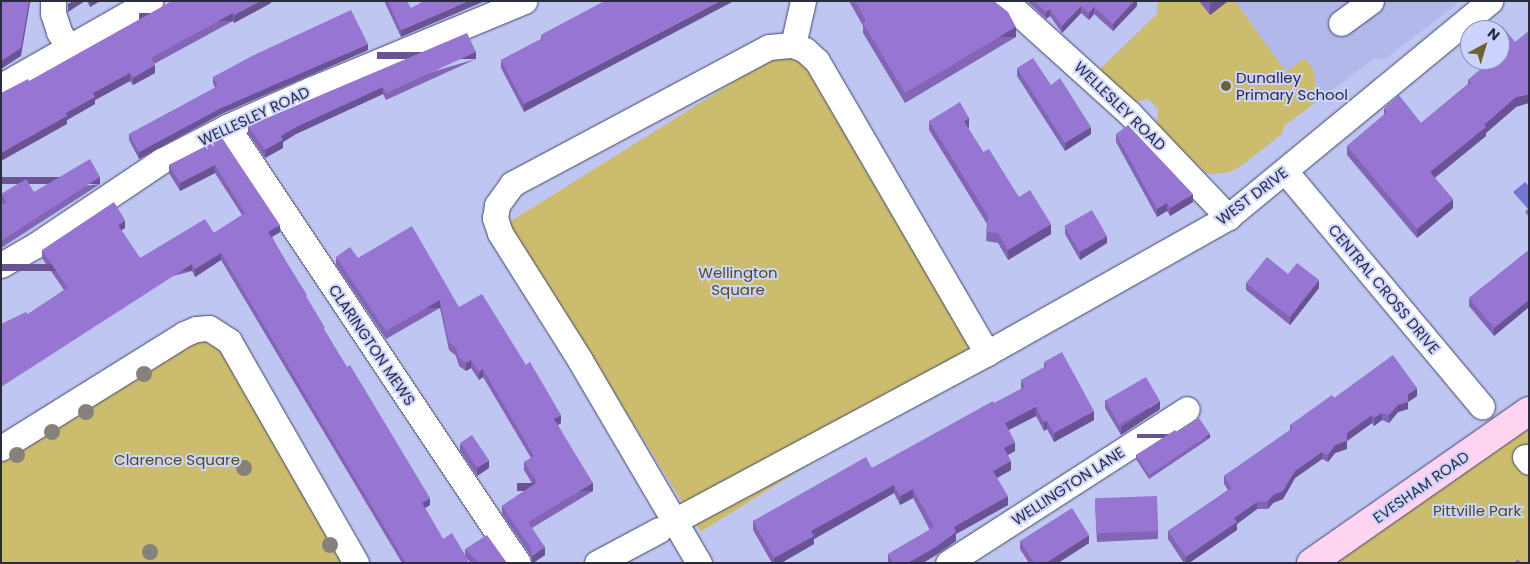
<!DOCTYPE html>
<style>
body{margin:0}
#map{position:relative;width:1530px;height:564px;overflow:hidden;background:#bfc6f1;font-family:Poppins,sans-serif}
div>[style]{position:absolute}
[style*='--x']{left:calc(var(--x)*1px);top:calc(var(--y)*1px);width:calc(var(--w)*1px);rotate:calc(var(--a)*1deg)}
.built>*{inset:0;background:#b2b9ea}
.green>*{inset:0;background:#ccbd6e;transform-origin:0 0}
.water>*{inset:0;background:#7177d4}
.roads{filter:drop-shadow(0 0 1px #414568) drop-shadow(0 0 1px #414568)}
.minor>*{height:25px;margin:-12.5px;padding:0 12.5px;transform-origin:12.5px;border-radius:12.5px;background:#fff}
.major>*{height:28px;margin:-14px;padding:0 14px;transform-origin:14px;border-radius:14px;background:#fed4f1}
.trees>*{width:16px;height:16px;margin:-8px;border-radius:50%;background:#84827b}
.wall>*{inset:0;background:#8265b5}
.shaded-wall>*{inset:0;background:#6a5394;transform-origin:0 0}
.building>*{inset:0;background:#9776d3;transform-origin:0 0}
.dots>*{width:14px;height:14px;translate:-50% -50%;box-sizing:border-box;border:2px solid #ccd3fe;border-radius:50%}
span{translate:-50% -50%;white-space:nowrap;text-align:center;line-height:1.15;-webkit-text-stroke:4px #ccd3fe;paint-order:stroke}
.poi-label{font-size:15px;color:#2a2c3d}
.left{translate:0 -50%;text-align:left}
.street-label{font-size:15px;color:#2a2c3d}
.park-label{font-size:15px;color:#544b1b}
.frame{position:absolute;inset:0;border:2px solid #2a2c3d;pointer-events:none}
.north{position:absolute;left:1460px;top:20px;width:50px;height:50px;box-sizing:border-box;background:#ccd3fe;border:1px solid #8b90b1;border-radius:50%;rotate:39deg;font-size:14px;font-weight:700;line-height:20px;text-align:center;color:#2a2c3d}
.north::after{content:'';display:block;margin:auto;width:18px;height:22px;background:#6d6330;clip-path:polygon(50% 0,100% 100%,50% 72%,0 100%)}
</style>
<div id="map">
<div class="built">
<i style="clip-path:polygon(1158px 1px,1458px 1px,1455px 6px,1385px 59px,1375px 58px,1284px 126px,1282px 134px,1242px 165px,1230px 172px,1216px 174px,1206px 173px,1157px 126px,1158px 109px,1148px 99px,1132px 102px,1099px 70px,1157px 14px)"></i>
</div>
<div class="green">
<i style="clip-path:polygon(1158px 1px,1235px 1px,1286px 72px,1305px 58px,1314px 71px,1316px 102px,1284px 126px,1282px 134px,1242px 165px,1230px 172px,1216px 174px,1206px 173px,1157px 126px,1158px 109px,1148px 99px,1132px 102px,1099px 70px,1157px 14px)"></i>
<i style="left:793px;top:45px;width:364px;height:336px;rotate:58deg"></i>
<i style="clip-path:polygon(209px 328px,356px 563px,1px 563px,1px 448px)"></i>
<i style="clip-path:polygon(1529px 411px,1529px 563px,1309px 563px)"></i>
</div>
<div class="water">
<i style="clip-path:polygon(1525px 182px,1529px 186px,1529px 217px,1525px 212px,1528px 209px,1513px 192px)"></i>
</div>
<div class="roads">
<div class="minor">
<i style="--x:53;--y:1;--w:12;--a:90"></i>
<i style="--x:53;--y:13;--w:20;--a:72"></i>
<i style="--x:59;--y:32;--w:17;--a:57"></i>
<i style="--x:1005;--y:1;--w:167;--a:42.1"></i>
<i style="--x:1129;--y:113;--w:144;--a:46.4"></i>
<i style="--x:1341;--y:23;--w:37;--a:-36"></i>
<i style="--x:793;--y:45;--w:45;--a:-77.2"></i>
<i style="--x:1;--y:86;--w:172;--a:-29.7"></i>
<i style="--x:227;--y:127;--w:524;--a:56.28"></i>
<i style="--x:1285;--y:171;--w:307;--a:50.1"></i>
<i style="--x:1;--y:265;--w:40;--a:-29.7"></i>
<i style="--x:36;--y:245;--w:151;--a:-33.9"></i>
<i style="--x:161;--y:161;--w:74;--a:-27.3"></i>
<i style="--x:227;--y:127;--w:93;--a:-24.1"></i>
<i style="--x:312;--y:89;--w:230;--a:-22.5"></i>
<i style="--x:1;--y:448;--w:216;--a:-31.9"></i>
<i style="--x:184;--y:334;--w:13;--a:-23"></i>
<i style="--x:196;--y:329;--w:13;--a:-4"></i>
<i style="--x:209;--y:328;--w:24;--a:33"></i>
<i style="--x:229;--y:341;--w:256;--a:60.2"></i>
<i style="--x:1525;--y:457;--w:6;--a:51"></i>
<i style="--x:674;--y:521;--w:355;--a:-28.2"></i>
<i style="--x:987;--y:353;--w:277;--a:-29.4"></i>
<i style="--x:1228;--y:217;--w:340;--a:-39.5"></i>
<i style="--x:597;--y:563;--w:70;--a:-28"></i>
<i style="--x:699;--y:563;--w:235;--a:-120.4"></i>
<i style="--x:580;--y:360;--w:150;--a:-122.2"></i>
<i style="--x:500;--y:233;--w:16;--a:-108"></i>
<i style="--x:495;--y:218;--w:13;--a:-81"></i>
<i style="--x:497;--y:205;--w:26;--a:-54"></i>
<i style="--x:512;--y:184;--w:291;--a:-28.1"></i>
<i style="--x:769;--y:47;--w:24;--a:-5"></i>
<i style="--x:793;--y:45;--w:13;--a:23"></i>
<i style="--x:805;--y:50;--w:16;--a:43"></i>
<i style="--x:817;--y:61;--w:338;--a:59.8"></i>
<i style="--x:948;--y:563;--w:284;--a:-32.8"></i>
</div>
<div class="major">
<i style="--x:1311;--y:563;--w:266;--a:-34.9"></i>
</div>
</div>
<div class="trees">
<i style="left:144px;top:374px"></i>
<i style="left:86px;top:412px"></i>
<i style="left:52px;top:432px"></i>
<i style="left:17px;top:455px"></i>
<i style="left:244px;top:468px"></i>
<i style="left:330px;top:545px"></i>
<i style="left:150px;top:552px"></i>
</div>
<div class="wall">
<i style="clip-path:polygon(87px 1px,100px 1px,90px 7px)"></i>
<i style="clip-path:polygon(271px 1px,271px 3px,234px 23px,233px 21px,154px 64px,155px 73px,133px 85px,130px 81px,95px 100px,95px 104px,67px 120px,67px 124px,29px 81px)"></i>
<i style="clip-path:polygon(385px 1px,407px 1px,401px 37px,385px 3px)"></i>
<i style="clip-path:polygon(605px 1px,524px 112px,501px 68px,501px 60px,541px 39px,541px 35px)"></i>
<i style="clip-path:polygon(849px 1px,994px 1px,1016px 37px,905px 103px,863px 33px,863px 26px)"></i>
<i style="clip-path:polygon(1027px 1px,1137px 1px,1137px 6px,1113px 31px,1094px 14px,1089px 20px,1081px 13px,1062px 33px,1050px 16px,1046px 19px)"></i>
<i style="clip-path:polygon(1199px 1px,1228px 1px,1210px 15px)"></i>
<i style="clip-path:polygon(1529px 31px,1529px 47px,1516px 107px,1486px 133px,1486px 136px,1435px 178px,1453px 208px,1417px 238px,1347px 155px,1347px 146px,1384px 115px,1384px 108px,1421px 123px,1468px 84px,1468px 80px)"></i>
<i style="clip-path:polygon(368px 50px,221px 114px,139px 159px,129px 140px,129px 134px,215px 88px,213px 83px,213px 77px)"></i>
<i style="clip-path:polygon(476px 59px,386px 100px,383px 94px,296px 134px,283px 142px,283px 148px,265px 158px,248px 133px,248px 126px)"></i>
<i style="clip-path:polygon(1017px 68px,1051px 85px,1091px 134px,1065px 151px,1017px 76px)"></i>
<i style="clip-path:polygon(929px 121px,969px 127px,968px 128px,983px 152px,1019px 197px,1051px 234px,1008px 260px,998px 243px,986px 241px,987px 224px,929px 130px)"></i>
<i style="clip-path:polygon(1116px 134px,1193px 202px,1170px 216px,1167px 211px,1157px 217px,1116px 142px)"></i>
<i style="clip-path:polygon(222px 138px,280px 232px,272px 237px,307px 299px,325px 331px,430px 505px,425px 508px,443px 539px,465px 555px,465px 549px,507px 563px,471px 563px,467px 559px,468px 563px,402px 563px,221px 260px,195px 277px,192px 271px,28px 314px,64px 290px,42px 258px,42px 250px,125px 228px,121px 230px,140px 258px,214px 233px,242px 215px,215px 173px,180px 191px,169px 173px,169px 165px)"></i>
<i style="clip-path:polygon(100px 184px,1px 248px,1px 206px,3px 205px,1px 202px,1px 194px,34px 192px)"></i>
<i style="clip-path:polygon(1065px 227px,1107px 243px,1080px 260px,1065px 234px)"></i>
<i style="clip-path:polygon(1529px 250px,1529px 307px,1494px 336px,1469px 306px,1469px 298px)"></i>
<i style="clip-path:polygon(336px 257px,358px 258px,459px 307px,561px 423px,558px 425px,593px 491px,532px 528px,545px 555px,533px 563px,532px 563px,530px 555px,502px 514px,502px 506px,533px 485px,524px 470px,524px 462px,531px 458px,483px 377px,479px 380px,471px 368px,466px 371px,459px 366px,456px 356px,449px 350px,440px 308px,386px 339px,336px 265px)"></i>
<i style="clip-path:polygon(1288px 274px,1319px 288px,1290px 325px,1246px 290px,1246px 283px)"></i>
<i style="clip-path:polygon(1044px 362px,1094px 420px,1054px 442px,1047px 429px,1044px 431px,1036px 416px,1008px 430px,1015px 451px,1008px 455px,1011px 470px,997px 478px,1008px 505px,956px 534px,956px 541px,936px 555px,923px 563px,888px 563px,888px 554px,930px 530px,913px 498px,900px 505px,894px 493px,814px 539px,814px 544px,781px 563px,772px 563px,753px 530px,753px 521px,872px 468px,1021px 389px,1021px 380px,1044px 368px)"></i>
<i style="clip-path:polygon(1417px 396px,1408px 402px,1408px 409px,1398px 412px,1389px 423px,1382px 420px,1374px 426px,1372px 423px,1347px 441px,1347px 449px,1335px 453px,1328px 462px,1322px 459px,1295px 478px,1283px 499px,1273px 503px,1268px 509px,1257px 509px,1237px 524px,1237px 530px,1189px 563px,1184px 563px,1168px 539px,1168px 531px,1228px 490px,1224px 484px,1224px 476px,1290px 430px,1290px 425px,1334px 398px)"></i>
<i style="clip-path:polygon(1105px 400px,1160px 409px,1121px 435px,1105px 408px)"></i>
<i style="clip-path:polygon(1177px 433px,1210px 438px,1149px 479px,1136px 459px,1136px 455px)"></i>
<i style="clip-path:polygon(460px 443px,489px 468px,477px 476px,460px 451px)"></i>
<i style="clip-path:polygon(1095px 500px,1158px 531px,1158px 539px,1097px 542px)"></i>
<i style="clip-path:polygon(1020px 541px,1089px 543px,1058px 563px,1029px 563px,1020px 549px)"></i>
</div>
<div class="shaded-wall">
<i style="clip-path:polygon(29px 1px,31px 1px,30px 3px,21px 56px,1px 69px,1px 61px)"></i>
<i style="clip-path:polygon(73px 1px,85px 1px,68px 12px,68px 4px)"></i>
<i style="clip-path:polygon(90px 1px,100px 1px,90px 7px)"></i>
<i style="clip-path:polygon(260px 1px,271px 1px,271px 3px,234px 23px,234px 15px)"></i>
<i style="clip-path:polygon(468px 1px,485px 1px,401px 37px,401px 30px)"></i>
<i style="clip-path:polygon(720px 1px,734px 1px,524px 112px,524px 104px)"></i>
<i style="clip-path:polygon(1134px 1px,1137px 1px,1137px 6px,1113px 31px,1113px 24px)"></i>
<i style="clip-path:polygon(1213px 1px,1228px 1px,1210px 15px,1210px 4px)"></i>
<i style="clip-path:polygon(1081px 6px,1081px 13px,1062px 33px,1062px 26px)"></i>
<i style="clip-path:polygon(1094px 7px,1094px 14px,1089px 20px,1089px 13px)"></i>
<i style="clip-path:polygon(1050px 9px,1050px 16px,1046px 19px,1046px 12px)"></i>
<i style="left:233px;top:13px;width:8px;height:94px;rotate:90deg"></i>
<i style="left:1016px;top:27px;width:10px;height:129px;rotate:90deg"></i>
<i style="clip-path:polygon(368px 44px,368px 50px,221px 114px,139px 159px,139px 152px,221px 108px)"></i>
<i style="left:476px;top:52px;width:7px;height:99px;rotate:90deg"></i>
<i style="clip-path:polygon(155px 65px,155px 73px,133px 85px,133px 78px)"></i>
<i style="clip-path:polygon(130px 73px,130px 81px,95px 100px,95px 104px,67px 120px,67px 124px,1px 161px,1px 153px,66px 113px,93px 93px)"></i>
<i style="clip-path:polygon(383px 87px,383px 94px,296px 134px,283px 142px,283px 148px,265px 158px,265px 150px,281px 136px,296px 127px)"></i>
<i style="clip-path:polygon(1529px 94px,1529px 103px,1516px 107px,1486px 133px,1486px 136px,1430px 181px,1430px 172px,1516px 97px)"></i>
<i style="clip-path:polygon(969px 118px,969px 127px,964px 131px,964px 121px)"></i>
<i style="clip-path:polygon(1091px 127px,1091px 134px,1065px 151px,1065px 143px)"></i>
<i style="clip-path:polygon(215px 165px,215px 173px,180px 191px,180px 183px)"></i>
<i style="left:100px;top:177px;width:7px;height:118px;rotate:90deg"></i>
<i style="clip-path:polygon(1193px 194px,1193px 202px,1170px 216px,1170px 208px)"></i>
<i style="clip-path:polygon(1453px 199px,1453px 208px,1417px 238px,1417px 229px)"></i>
<i style="clip-path:polygon(1167px 203px,1167px 211px,1157px 217px,1157px 209px)"></i>
<i style="clip-path:polygon(125px 220px,125px 228px,118px 233px,118px 225px)"></i>
<i style="clip-path:polygon(1051px 224px,1051px 234px,1008px 260px,1008px 250px)"></i>
<i style="clip-path:polygon(280px 225px,280px 232px,268px 239px,268px 232px)"></i>
<i style="clip-path:polygon(1107px 236px,1107px 243px,1080px 260px,1080px 252px)"></i>
<i style="clip-path:polygon(221px 253px,221px 260px,195px 277px,195px 269px)"></i>
<i style="left:192px;top:264px;width:7px;height:227px;rotate:90deg"></i>
<i style="clip-path:polygon(1319px 280px,1319px 288px,1290px 325px,1290px 317px)"></i>
<i style="left:440px;top:300px;width:8px;height:62px;rotate:90deg"></i>
<i style="clip-path:polygon(1529px 300px,1529px 307px,1494px 336px,1494px 328px)"></i>
<i style="clip-path:polygon(471px 360px,471px 368px,466px 371px,466px 363px)"></i>
<i style="clip-path:polygon(483px 369px,483px 377px,479px 380px,479px 372px)"></i>
<i style="clip-path:polygon(1417px 388px,1417px 396px,1408px 402px,1408px 409px,1398px 412px,1389px 423px,1389px 415px,1398px 405px,1408px 394px)"></i>
<i style="clip-path:polygon(1160px 401px,1160px 409px,1121px 435px,1121px 427px)"></i>
<i style="clip-path:polygon(1036px 407px,1036px 416px,1005px 432px,1005px 423px)"></i>
<i style="clip-path:polygon(1094px 411px,1094px 420px,1054px 442px,1054px 433px)"></i>
<i style="clip-path:polygon(1382px 413px,1382px 420px,1374px 426px,1374px 418px)"></i>
<i style="clip-path:polygon(561px 415px,561px 423px,554px 427px,554px 419px)"></i>
<i style="clip-path:polygon(1372px 415px,1372px 423px,1347px 441px,1347px 449px,1335px 453px,1328px 462px,1328px 455px,1335px 445px,1347px 433px)"></i>
<i style="clip-path:polygon(1047px 421px,1047px 429px,1044px 431px,1044px 422px)"></i>
<i style="left:1210px;top:434px;width:4px;height:73px;rotate:90deg"></i>
<i style="clip-path:polygon(1015px 442px,1015px 451px,1004px 457px,1004px 448px)"></i>
<i style="clip-path:polygon(1322px 452px,1322px 459px,1295px 478px,1283px 499px,1273px 503px,1268px 509px,1268px 501px,1273px 495px,1295px 471px)"></i>
<i style="clip-path:polygon(489px 460px,489px 468px,477px 476px,477px 468px)"></i>
<i style="clip-path:polygon(1011px 461px,1011px 470px,993px 480px,993px 471px)"></i>
<i style="left:593px;top:483px;width:8px;height:76px;rotate:90deg"></i>
<i style="clip-path:polygon(894px 485px,894px 493px,814px 539px,814px 544px,781px 563px,774px 563px,774px 558px,811px 531px)"></i>
<i style="clip-path:polygon(913px 489px,913px 498px,900px 505px,900px 496px)"></i>
<i style="clip-path:polygon(1008px 496px,1008px 505px,956px 534px,956px 541px,936px 555px,923px 563px,908px 563px,954px 527px)"></i>
<i style="clip-path:polygon(430px 498px,430px 505px,422px 510px,422px 503px)"></i>
<i style="clip-path:polygon(1257px 502px,1257px 509px,1237px 524px,1237px 530px,1189px 563px,1186px 563px,1186px 557px,1234px 518px)"></i>
<i style="clip-path:polygon(1089px 535px,1089px 543px,1058px 563px,1046px 563px)"></i>
<i style="clip-path:polygon(545px 547px,545px 555px,533px 563px,532px 563px,532px 556px)"></i>
</div>
<div class="building">
<i style="clip-path:polygon(1px 1px,29px 1px,21px 48px,1px 61px)"></i>
<i style="clip-path:polygon(172px 1px,260px 1px,234px 15px,233px 13px,151px 58px,155px 65px,133px 78px,130px 73px,93px 93px,95px 97px,66px 113px,67px 116px,1px 153px,1px 93px,28px 79px,29px 81px)"></i>
<i style="clip-path:polygon(388px 1px,407px 1px,411px 8px,424px 1px,468px 1px,401px 30px)"></i>
<i style="clip-path:polygon(605px 1px,720px 1px,524px 104px,501px 60px,543px 38px,541px 35px)"></i>
<i style="clip-path:polygon(855px 1px,994px 1px,1008px 12px,1016px 27px,905px 93px,863px 23px,866px 21px)"></i>
<i style="clip-path:polygon(1034px 1px,1134px 1px,1113px 24px,1094px 7px,1089px 13px,1081px 6px,1062px 26px,1050px 9px,1046px 12px)"></i>
<i style="clip-path:polygon(351px 10px,368px 44px,221px 108px,139px 152px,129px 134px,218px 86px,213px 77px,252px 56px)"></i>
<i style="clip-path:polygon(1502px 26px,1515px 42px,1529px 31px,1529px 94px,1516px 97px,1484px 125px,1486px 127px,1430px 172px,1453px 199px,1417px 229px,1347px 146px,1387px 112px,1384px 108px,1399px 95px,1421px 123px,1471px 83px,1468px 80px,1491px 60px,1500px 60px,1500px 30px,1498px 30px)"></i>
<i style="clip-path:polygon(467px 33px,476px 52px,386px 93px,383px 87px,296px 127px,281px 136px,283px 140px,265px 150px,248px 126px)"></i>
<i style="clip-path:polygon(1033px 58px,1051px 85px,1060px 78px,1091px 127px,1065px 143px,1017px 68px)"></i>
<i style="clip-path:polygon(960px 102px,969px 118px,964px 121px,983px 152px,989px 149px,1019px 197px,1030px 190px,1051px 224px,1008px 250px,998px 233px,986px 232px,988px 216px,929px 121px)"></i>
<i style="clip-path:polygon(1128px 125px,1193px 194px,1170px 208px,1167px 203px,1157px 209px,1116px 134px)"></i>
<i style="clip-path:polygon(222px 138px,280px 225px,268px 232px,307px 295px,306px 296px,325px 328px,323px 328px,347px 367px,350px 365px,430px 498px,422px 503px,443px 539px,452px 533px,468px 560px,464px 563px,406px 563px,221px 253px,195px 269px,192px 264px,1px 387px,1px 324px,26px 312px,28px 314px,68px 288px,42px 250px,114px 202px,125px 220px,118px 225px,140px 258px,205px 219px,214px 233px,245px 213px,215px 165px,180px 183px,169px 165px)"></i>
<i style="clip-path:polygon(90px 159px,100px 177px,1px 241px,1px 206px,7px 203px,1px 194px,26px 179px,34px 192px)"></i>
<i style="left:1092px;top:210px;width:30px;height:32px;rotate:60deg"></i>
<i style="clip-path:polygon(412px 226px,459px 307px,482px 294px,526px 365px,530px 362px,561px 415px,554px 419px,593px 483px,528px 522px,545px 547px,532px 556px,530px 547px,502px 506px,537px 482px,524px 462px,534px 456px,483px 369px,479px 372px,471px 360px,466px 363px,459px 358px,456px 348px,449px 342px,440px 300px,386px 331px,336px 257px,350px 247px,358px 258px)"></i>
<i style="clip-path:polygon(1529px 250px,1529px 300px,1494px 328px,1469px 298px)"></i>
<i style="clip-path:polygon(1267px 257px,1288px 274px,1297px 263px,1319px 280px,1290px 317px,1246px 283px)"></i>
<i style="clip-path:polygon(1062px 352px,1094px 411px,1054px 433px,1047px 421px,1044px 422px,1036px 407px,1005px 423px,1015px 442px,1004px 448px,1011px 461px,993px 471px,1008px 496px,954px 527px,956px 532px,936px 547px,908px 563px,893px 563px,888px 554px,934px 527px,913px 489px,900px 496px,894px 485px,811px 531px,814px 536px,774px 558px,753px 521px,866px 457px,872px 468px,993px 401px,994px 403px,1025px 387px,1021px 380px,1046px 366px,1044px 362px)"></i>
<i style="clip-path:polygon(1393px 355px,1417px 388px,1408px 394px,1408px 402px,1398px 405px,1389px 415px,1382px 413px,1374px 418px,1372px 415px,1347px 433px,1347px 441px,1335px 445px,1328px 455px,1322px 452px,1295px 471px,1283px 491px,1273px 495px,1268px 501px,1257px 502px,1234px 518px,1237px 522px,1186px 557px,1168px 531px,1232px 488px,1224px 476px,1293px 428px,1290px 425px,1332px 395px,1334px 398px)"></i>
<i style="left:1146px;top:377px;width:28px;height:47px;rotate:60deg"></i>
<i style="clip-path:polygon(1199px 418px,1210px 434px,1149px 475px,1136px 455px,1175px 430px,1177px 433px)"></i>
<i style="left:472px;top:435px;width:30px;height:14px;rotate:56deg"></i>
<i style="left:1157px;top:496px;width:35px;height:62px;rotate:88deg"></i>
<i style="clip-path:polygon(1072px 508px,1089px 535px,1046px 563px,1034px 563px,1020px 541px)"></i>
<i style="clip-path:polygon(487px 535px,507px 563px,479px 563px,465px 549px)"></i>
<i style="clip-path:polygon(1518px 559px,1521px 563px,1514px 563px)"></i>
</div>
<div class="dots">
<i style="left:1226px;top:86px;background:#6d6330"></i>
</div>
<div class="poi-label">
<span class="left" style="left:1236px;top:86px">Dunalley<br>Primary School</span>
</div>
<div class="street-label">
<span style="left:1120px;top:106px;rotate:44deg">WELLESLEY ROAD</span>
<span style="left:254px;top:116px;rotate:-25deg">WELLESLEY ROAD</span>
<span style="left:1252px;top:196px;rotate:-37deg">WEST DRIVE</span>
<span style="left:1384px;top:289px;rotate:50deg">CENTRAL CROSS DRIVE</span>
<span style="left:372px;top:345px;rotate:56deg">CLARINGTON MEWS</span>
<span style="left:1068px;top:486px;rotate:-33deg">WELLINGTON LANE</span>
<span style="left:1421px;top:487px;rotate:-35deg">EVESHAM ROAD</span>
</div>
<div class="park-label">
<span style="left:738px;top:281px">Wellington<br>Square</span>
<span style="left:177px;top:460px">Clarence Square</span>
<span style="left:1477px;top:511px">Pittville Park</span>
</div>
<div class="frame"></div>
<div class="north">N</div>
</div>
